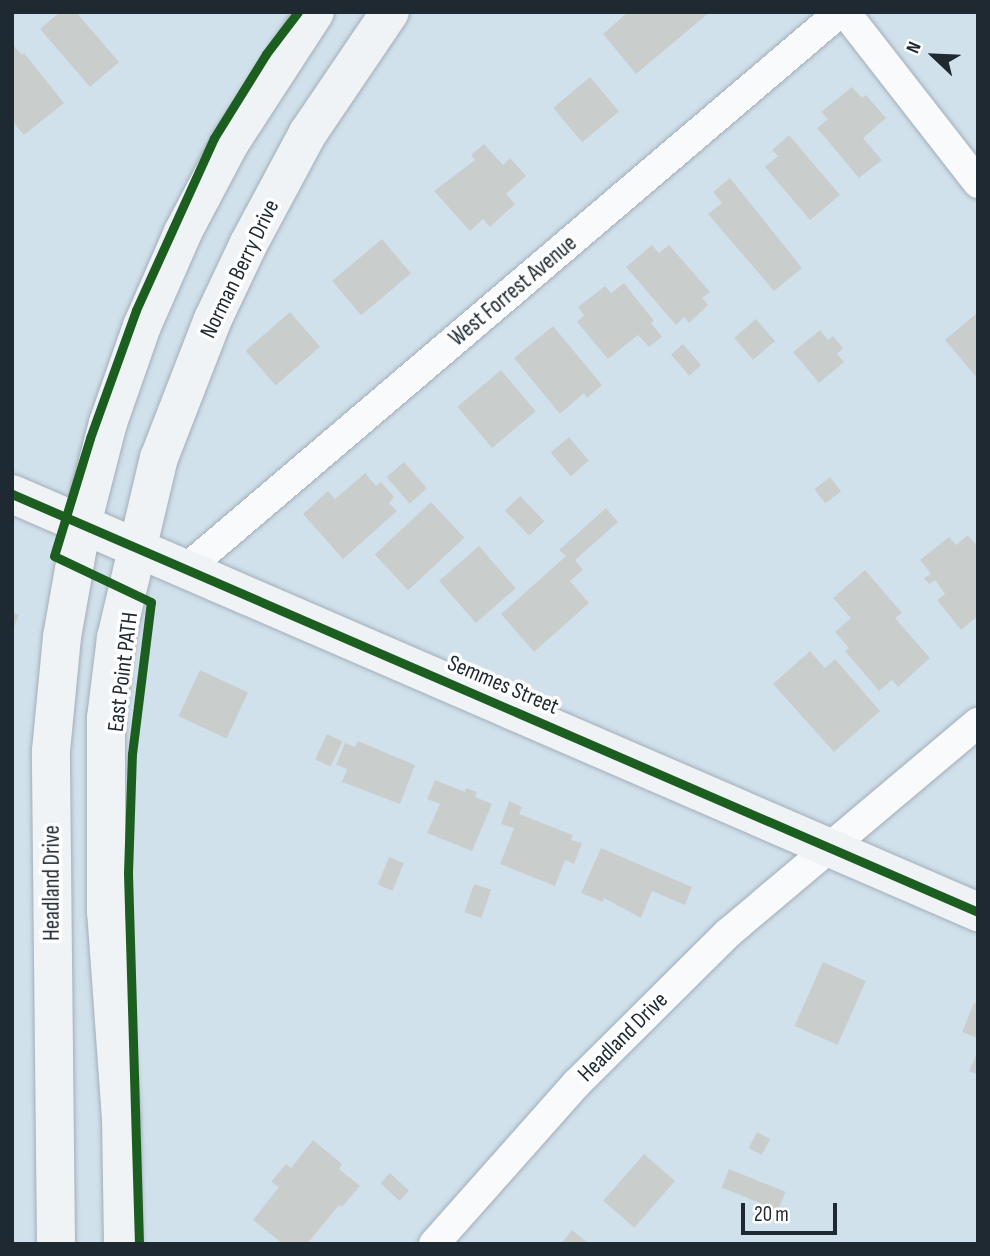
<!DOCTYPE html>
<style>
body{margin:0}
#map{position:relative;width:990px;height:1256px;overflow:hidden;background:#d1e1ec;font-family:"Sofia Sans Condensed",sans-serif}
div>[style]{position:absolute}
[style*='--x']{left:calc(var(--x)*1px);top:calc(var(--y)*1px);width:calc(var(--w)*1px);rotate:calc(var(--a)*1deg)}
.building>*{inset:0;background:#c9cecd;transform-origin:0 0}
.roads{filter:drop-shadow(0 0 2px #a2aeb7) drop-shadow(0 0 2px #a2aeb7)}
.street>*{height:30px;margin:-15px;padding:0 15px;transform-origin:15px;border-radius:15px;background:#f8fafc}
.secondary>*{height:38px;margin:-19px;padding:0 19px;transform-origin:19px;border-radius:19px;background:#eff3f6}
.cycleway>*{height:9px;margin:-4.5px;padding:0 4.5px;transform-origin:4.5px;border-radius:4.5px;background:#1b5e20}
span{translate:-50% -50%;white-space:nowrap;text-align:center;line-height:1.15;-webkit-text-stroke:7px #fff;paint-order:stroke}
.street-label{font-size:23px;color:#1e2931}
.frame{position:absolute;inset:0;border:14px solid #1e2931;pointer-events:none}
.north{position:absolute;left:899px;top:21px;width:70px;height:70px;-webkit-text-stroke:5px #fff;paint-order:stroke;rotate:293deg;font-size:19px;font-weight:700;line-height:28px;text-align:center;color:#1e2931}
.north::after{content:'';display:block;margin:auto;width:24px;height:32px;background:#1e2931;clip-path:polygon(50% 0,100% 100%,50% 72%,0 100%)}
.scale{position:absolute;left:741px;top:1203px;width:96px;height:32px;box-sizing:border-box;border:4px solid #1e2931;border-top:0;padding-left:9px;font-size:21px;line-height:24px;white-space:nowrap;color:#1e2931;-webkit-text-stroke:5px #fff;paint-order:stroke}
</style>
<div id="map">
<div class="building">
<i style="clip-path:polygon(60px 12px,76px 12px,119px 62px,90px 87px,40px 29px)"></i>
<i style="clip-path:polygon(628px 12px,710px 12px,636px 74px,603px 34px)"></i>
<i style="clip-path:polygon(12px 44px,22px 55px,24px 53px,64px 103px,24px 135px,12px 121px)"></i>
<i style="left:590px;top:77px;width:45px;height:48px;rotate:50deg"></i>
<i style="clip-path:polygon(852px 87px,862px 98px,866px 95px,886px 118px,863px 138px,882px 160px,859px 178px,817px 128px,828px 119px,821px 112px)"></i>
<i style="clip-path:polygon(789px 135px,840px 195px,810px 220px,765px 167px,778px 156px,772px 150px)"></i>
<i style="clip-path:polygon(484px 144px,503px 165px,510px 158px,526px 176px,506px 194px,515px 204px,490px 227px,483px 219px,470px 231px,434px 191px,475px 160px,471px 155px)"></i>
<i style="clip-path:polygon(730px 178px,802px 268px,774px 291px,708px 214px,722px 203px,713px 192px)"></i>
<i style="left:382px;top:239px;width:45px;height:65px;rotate:50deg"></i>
<i style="clip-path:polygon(652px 245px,659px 253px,669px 245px,710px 292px,702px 298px,708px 305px,689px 323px,684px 317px,676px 325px,626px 267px)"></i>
<i style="clip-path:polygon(624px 283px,654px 321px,651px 323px,662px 337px,649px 347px,638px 335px,608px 359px,577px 322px,584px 315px,578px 307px,605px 286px,611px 293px)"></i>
<i style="left:290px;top:312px;width:46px;height:59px;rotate:49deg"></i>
<i style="clip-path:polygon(978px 312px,978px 379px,945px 340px)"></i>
<i style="left:756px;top:319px;width:29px;height:29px;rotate:49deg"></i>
<i style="clip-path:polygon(553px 326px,602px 385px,587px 398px,584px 393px,560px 414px,514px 358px)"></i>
<i style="clip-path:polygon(820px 330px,828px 340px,833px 336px,843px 348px,837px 354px,844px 362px,819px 383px,793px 352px)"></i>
<i style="left:683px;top:344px;width:28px;height:16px;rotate:49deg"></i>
<i style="left:501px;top:370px;width:54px;height:57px;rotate:50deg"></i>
<i style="left:569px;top:437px;width:31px;height:24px;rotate:50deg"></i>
<i style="left:404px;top:462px;width:35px;height:23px;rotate:49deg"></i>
<i style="clip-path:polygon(365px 473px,376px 486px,381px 482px,394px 497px,389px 503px,397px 511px,343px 559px,303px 514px,328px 491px,335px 499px)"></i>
<i style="left:830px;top:477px;width:18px;height:20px;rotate:52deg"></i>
<i style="left:520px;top:496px;width:35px;height:21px;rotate:46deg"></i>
<i style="left:431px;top:502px;width:49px;height:77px;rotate:47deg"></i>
<i style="clip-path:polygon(606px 508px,618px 522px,575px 560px,583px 570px,570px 581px,589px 603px,534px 652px,501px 614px,566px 556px,559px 550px)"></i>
<i style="clip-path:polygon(968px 535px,978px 547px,978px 616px,961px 630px,937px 600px,945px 594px,935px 580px,929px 584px,924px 578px,931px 574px,920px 560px,949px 537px,956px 545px)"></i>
<i style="left:479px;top:546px;width:56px;height:53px;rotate:49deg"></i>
<i style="clip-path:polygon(865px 570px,902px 613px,895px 618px,930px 658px,898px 687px,892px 680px,879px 691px,845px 651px,849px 648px,835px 632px,851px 618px,833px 598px)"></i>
<i style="clip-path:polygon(12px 612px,19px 615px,12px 631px)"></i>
<i style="clip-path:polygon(810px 651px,825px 668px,835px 659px,880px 711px,834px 752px,773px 684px)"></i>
<i style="left:200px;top:670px;width:53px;height:51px;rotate:25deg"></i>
<i style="left:327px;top:734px;width:17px;height:28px;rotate:25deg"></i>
<i style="clip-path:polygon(358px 741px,415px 765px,400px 804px,342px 782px,347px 769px,336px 765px,345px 743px,355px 747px)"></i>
<i style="clip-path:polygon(435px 780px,465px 792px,466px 788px,477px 792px,475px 797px,492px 804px,472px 851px,427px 833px,440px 804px,427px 799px)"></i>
<i style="clip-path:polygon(509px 801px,522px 807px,519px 814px,573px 835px,571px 840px,582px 843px,574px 864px,565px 860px,555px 886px,500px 864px,514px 828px,501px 824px)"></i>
<i style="clip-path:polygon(601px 848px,692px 887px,685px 905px,652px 891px,641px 918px,604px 898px,603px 902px,581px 893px)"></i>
<i style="left:389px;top:857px;width:16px;height:30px;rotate:22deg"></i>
<i style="left:474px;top:884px;width:18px;height:30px;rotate:19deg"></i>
<i style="left:823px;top:962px;width:47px;height:70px;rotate:24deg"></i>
<i style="clip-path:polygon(974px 1003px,978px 1004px,978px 1038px,962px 1032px)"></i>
<i style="clip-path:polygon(978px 1051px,978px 1075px,969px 1071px)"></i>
<i style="left:757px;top:1132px;width:15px;height:18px;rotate:28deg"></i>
<i style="clip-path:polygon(313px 1140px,342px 1164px,339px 1169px,360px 1186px,342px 1207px,339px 1205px,307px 1244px,283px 1244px,253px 1220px,279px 1187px,271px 1182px,286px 1164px,291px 1168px)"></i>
<i style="left:644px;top:1154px;width:41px;height:62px;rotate:41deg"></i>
<i style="left:729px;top:1169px;width:61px;height:20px;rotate:22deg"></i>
<i style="left:390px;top:1173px;width:26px;height:14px;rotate:43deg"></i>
<i style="clip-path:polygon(572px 1230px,589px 1244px,561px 1244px)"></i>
</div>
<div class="roads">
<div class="street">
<i style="--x:845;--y:12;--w:217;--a:52.1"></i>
<i style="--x:186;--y:569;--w:859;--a:-40.42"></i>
<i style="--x:434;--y:1244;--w:215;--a:-48.4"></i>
<i style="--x:577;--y:1083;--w:211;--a:-44.8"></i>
<i style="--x:727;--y:934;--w:328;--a:-40.1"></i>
</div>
<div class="secondary">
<i style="--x:12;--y:494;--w:1053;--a:23.4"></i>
<i style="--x:56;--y:1244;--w:493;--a:-90.6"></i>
<i style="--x:51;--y:751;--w:115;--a:-84.5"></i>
<i style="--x:62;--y:637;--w:115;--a:-80"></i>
<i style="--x:82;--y:524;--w:104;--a:-75.6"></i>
<i style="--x:108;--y:423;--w:103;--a:-70.7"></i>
<i style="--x:142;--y:326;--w:103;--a:-66.4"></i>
<i style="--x:183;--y:232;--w:101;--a:-62.2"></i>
<i style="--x:230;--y:143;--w:156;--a:-57"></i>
<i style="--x:123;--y:1244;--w:125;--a:-90.9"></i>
<i style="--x:121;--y:1119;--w:208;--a:-94.1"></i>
<i style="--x:106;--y:912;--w:194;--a:-90"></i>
<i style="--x:106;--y:718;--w:81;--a:-82.9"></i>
<i style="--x:116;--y:638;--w:185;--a:-76.6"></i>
<i style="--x:159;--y:458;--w:149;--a:-68.8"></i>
<i style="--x:213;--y:319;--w:84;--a:-64.7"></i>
<i style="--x:249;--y:243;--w:125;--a:-61.8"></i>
<i style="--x:308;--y:133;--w:146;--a:-55.9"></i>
</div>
</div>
<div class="cycleway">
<i style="--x:12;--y:494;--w:1053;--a:23.4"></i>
<i style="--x:139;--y:1244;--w:371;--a:-91.7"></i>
<i style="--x:128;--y:873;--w:119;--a:-88.1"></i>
<i style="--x:132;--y:754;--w:153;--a:-82.9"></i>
<i style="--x:151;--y:602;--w:107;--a:-154.6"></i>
<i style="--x:54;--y:556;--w:123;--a:-73"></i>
<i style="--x:90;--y:438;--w:136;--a:-70.2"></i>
<i style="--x:136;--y:310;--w:189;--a:-65.6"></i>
<i style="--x:214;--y:138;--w:99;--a:-58.2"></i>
<i style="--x:266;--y:54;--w:53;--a:-52.7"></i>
</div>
<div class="street-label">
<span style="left:240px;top:269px;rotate:-64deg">Norman Berry Drive</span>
<span style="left:513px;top:291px;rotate:-40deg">West Forrest Avenue</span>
<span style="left:123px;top:672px;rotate:-83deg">East Point PATH</span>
<span style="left:503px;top:685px;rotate:23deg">Semmes Street</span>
<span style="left:52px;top:883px;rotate:-90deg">Headland Drive</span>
<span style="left:623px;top:1037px;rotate:-45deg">Headland Drive</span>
</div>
<div class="frame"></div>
<div class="north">N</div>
<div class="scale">20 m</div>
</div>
